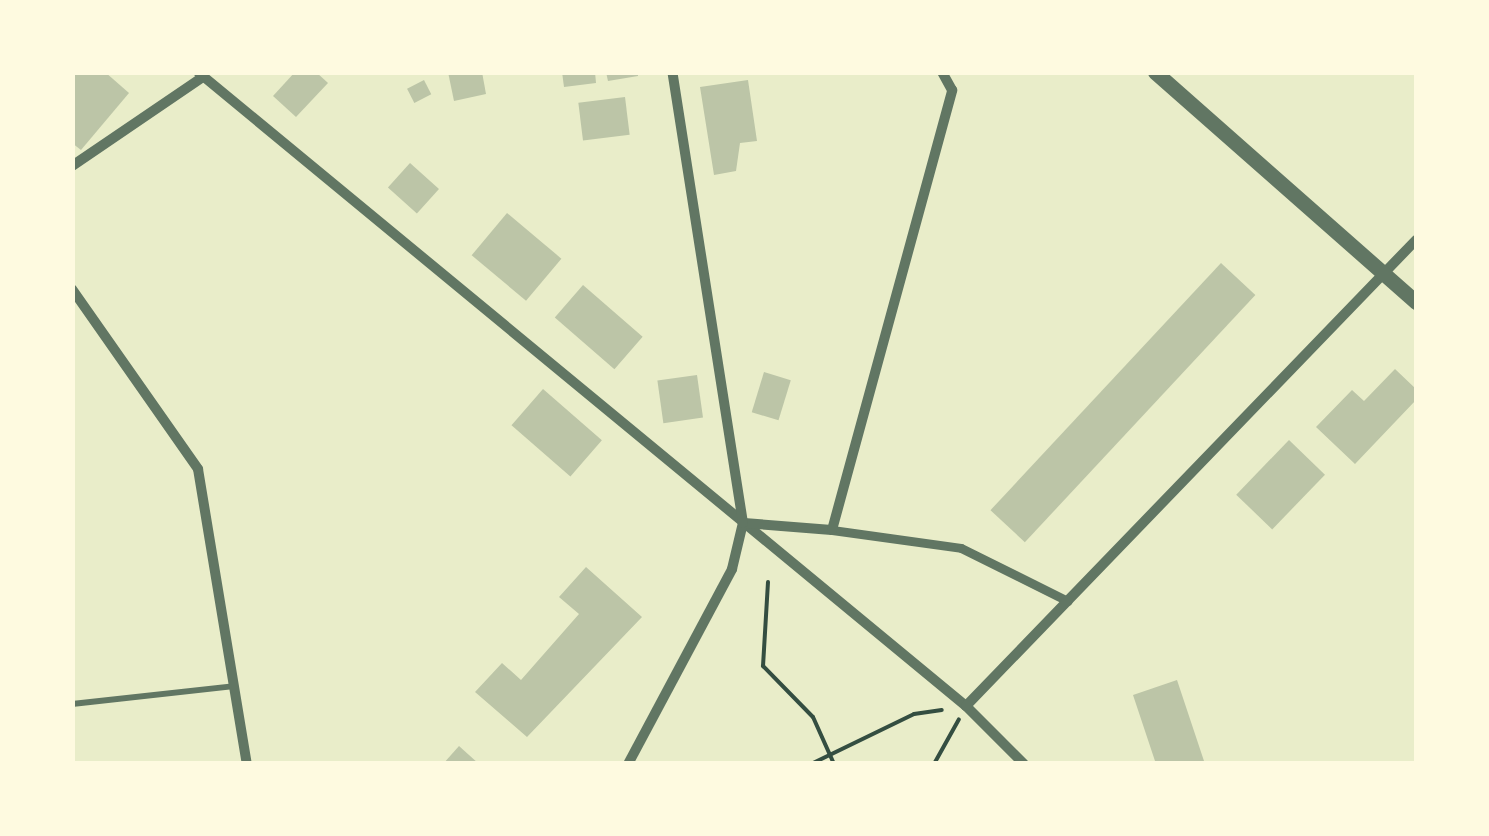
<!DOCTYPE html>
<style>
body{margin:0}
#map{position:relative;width:1489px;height:836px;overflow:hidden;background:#e9edc9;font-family:"Noto Sans",sans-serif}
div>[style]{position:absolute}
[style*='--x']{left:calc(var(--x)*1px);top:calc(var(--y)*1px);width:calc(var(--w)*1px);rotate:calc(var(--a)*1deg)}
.building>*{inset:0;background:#bcc5a7;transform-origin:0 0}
.path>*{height:4px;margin:-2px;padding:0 2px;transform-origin:2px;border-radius:2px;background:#344e41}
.service>*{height:6px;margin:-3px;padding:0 3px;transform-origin:3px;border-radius:3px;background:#617663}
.pedestrian>*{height:9px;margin:-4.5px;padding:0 4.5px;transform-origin:4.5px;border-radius:4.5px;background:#617663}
.minor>*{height:10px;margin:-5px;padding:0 5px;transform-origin:5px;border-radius:5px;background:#617663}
.tertiary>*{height:15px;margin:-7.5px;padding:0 7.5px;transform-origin:7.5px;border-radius:7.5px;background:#617663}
span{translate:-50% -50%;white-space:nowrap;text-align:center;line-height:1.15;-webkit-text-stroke:10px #fefae0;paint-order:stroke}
.frame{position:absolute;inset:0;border:75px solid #fefae0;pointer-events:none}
</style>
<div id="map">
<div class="building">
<i style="clip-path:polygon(72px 72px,105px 72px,129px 93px,81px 150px,72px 143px)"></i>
<i style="clip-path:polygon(295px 72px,316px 72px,328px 83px,296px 117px,273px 96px)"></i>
<i style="clip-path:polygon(448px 72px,482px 72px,486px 94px,454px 101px)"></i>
<i style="clip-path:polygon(562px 72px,595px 72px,596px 83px,564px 87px)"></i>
<i style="clip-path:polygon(606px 72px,638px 72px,638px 76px,608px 81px)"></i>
<i style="left:424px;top:80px;width:16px;height:19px;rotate:63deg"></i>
<i style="clip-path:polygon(748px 80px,757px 141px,740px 143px,736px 171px,714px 175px,700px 87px)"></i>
<i style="left:625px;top:97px;width:38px;height:47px;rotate:83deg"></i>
<i style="left:410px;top:163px;width:39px;height:33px;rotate:42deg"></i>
<i style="left:507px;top:213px;width:71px;height:55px;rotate:40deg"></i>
<i style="left:1221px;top:263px;width:47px;height:338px;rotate:43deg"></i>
<i style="left:583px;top:285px;width:79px;height:43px;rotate:41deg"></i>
<i style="clip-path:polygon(1395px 369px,1416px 389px,1416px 400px,1355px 464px,1316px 427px,1352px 390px,1364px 401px)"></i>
<i style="left:764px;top:372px;width:28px;height:42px;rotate:17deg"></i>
<i style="left:697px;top:375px;width:43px;height:40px;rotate:82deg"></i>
<i style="left:543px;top:389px;width:78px;height:48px;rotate:41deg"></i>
<i style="left:1289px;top:440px;width:50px;height:76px;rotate:44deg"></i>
<i style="clip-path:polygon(586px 567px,642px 617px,527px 737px,475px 692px,502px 663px,521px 680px,579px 614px,559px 597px)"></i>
<i style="clip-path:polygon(1177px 680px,1205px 764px,1156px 764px,1133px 695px)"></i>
<i style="clip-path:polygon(459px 746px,479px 764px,443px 764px)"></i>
</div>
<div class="path">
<i style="--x:768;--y:582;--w:84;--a:93.4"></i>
<i style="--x:763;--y:666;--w:71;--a:45.6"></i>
<i style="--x:813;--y:717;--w:51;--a:65.9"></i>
<i style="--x:811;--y:764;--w:114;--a:-25.9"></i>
<i style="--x:914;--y:714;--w:28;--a:-8"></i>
<i style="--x:934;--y:764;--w:51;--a:-60.9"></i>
</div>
<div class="service">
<i style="--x:72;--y:704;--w:163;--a:-6.3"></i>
</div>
<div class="pedestrian">
<i style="--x:832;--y:530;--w:130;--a:7.9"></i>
<i style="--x:961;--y:548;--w:119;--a:26.4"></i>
</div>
<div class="minor">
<i style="--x:198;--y:72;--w:996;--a:39.54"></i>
<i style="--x:966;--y:706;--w:82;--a:45"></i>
<i style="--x:72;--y:166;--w:158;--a:-34.2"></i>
<i style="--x:72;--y:289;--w:220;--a:55"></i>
<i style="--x:198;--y:469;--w:299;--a:80.6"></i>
<i style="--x:744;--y:523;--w:88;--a:4.5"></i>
<i style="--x:832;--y:530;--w:456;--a:-74.7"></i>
<i style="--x:952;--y:90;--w:21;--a:-119"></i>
<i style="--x:966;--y:706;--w:648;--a:-46"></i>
<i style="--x:628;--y:764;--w:221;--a:-61.9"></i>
<i style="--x:732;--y:569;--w:47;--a:-76.6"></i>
<i style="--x:743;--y:523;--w:457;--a:-98.9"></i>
</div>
<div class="tertiary">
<i style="--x:1155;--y:72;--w:348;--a:41.4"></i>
</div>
<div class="frame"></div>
</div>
